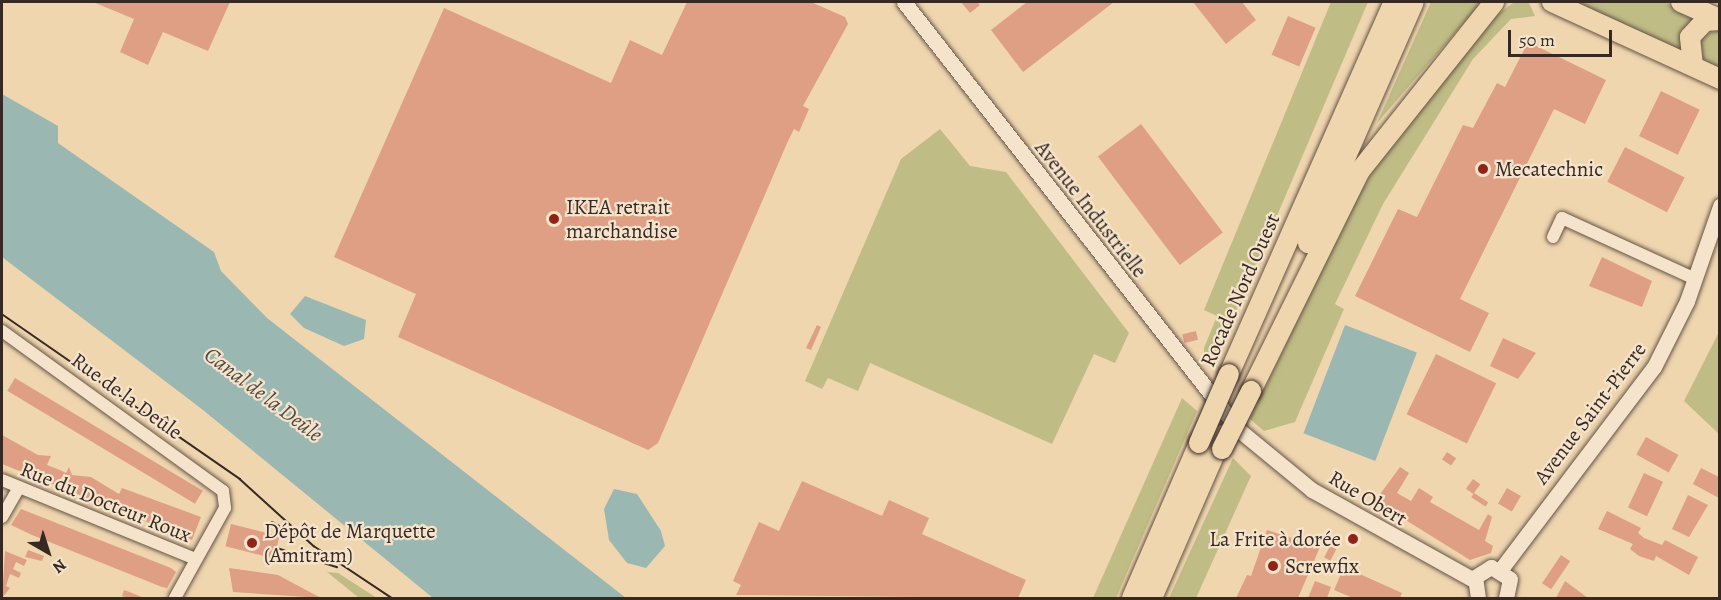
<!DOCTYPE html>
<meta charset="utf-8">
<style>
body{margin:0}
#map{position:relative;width:1721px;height:600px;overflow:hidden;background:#f0d6af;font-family:Alegreya,serif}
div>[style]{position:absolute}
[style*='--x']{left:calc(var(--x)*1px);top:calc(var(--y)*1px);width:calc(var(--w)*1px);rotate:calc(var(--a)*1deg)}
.green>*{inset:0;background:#c0bc86}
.water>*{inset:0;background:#9bb7b2;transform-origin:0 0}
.building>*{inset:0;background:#de9f84;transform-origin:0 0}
.roads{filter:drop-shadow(0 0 2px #645446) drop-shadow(0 0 2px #645446)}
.minor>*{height:12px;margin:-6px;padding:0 6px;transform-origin:6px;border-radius:6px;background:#f5e4cb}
.tertiary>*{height:15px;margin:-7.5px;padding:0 7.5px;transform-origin:7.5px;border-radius:7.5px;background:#f5e4cb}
.primary>*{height:20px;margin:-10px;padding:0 10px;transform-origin:10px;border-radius:10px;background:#f0d6af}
.trunk>*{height:20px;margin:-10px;padding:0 10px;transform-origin:10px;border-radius:10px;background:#f0d6af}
.tram>*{height:1.5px;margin:-0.75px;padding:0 0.75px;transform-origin:0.75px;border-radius:0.75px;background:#362923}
.bridges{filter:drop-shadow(0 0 2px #362923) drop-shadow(0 0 2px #362923)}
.trunk-bridge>*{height:20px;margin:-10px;padding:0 10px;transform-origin:10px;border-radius:10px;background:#f0d6af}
.dots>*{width:16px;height:16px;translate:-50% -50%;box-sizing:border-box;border:3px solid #f5e4cb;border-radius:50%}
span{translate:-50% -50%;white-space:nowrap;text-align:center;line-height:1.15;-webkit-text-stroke:4.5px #f5e4cb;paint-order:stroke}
.poi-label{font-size:21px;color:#362923}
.left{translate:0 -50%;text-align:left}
.right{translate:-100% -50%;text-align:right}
.street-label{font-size:21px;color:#362923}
.water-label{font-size:22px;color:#4f4c47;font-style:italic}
.frame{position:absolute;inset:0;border:3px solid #362923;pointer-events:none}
.north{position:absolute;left:18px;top:522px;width:60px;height:60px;-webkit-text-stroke:4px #f5e4cb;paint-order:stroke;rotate:141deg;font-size:16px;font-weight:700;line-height:24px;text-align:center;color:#362923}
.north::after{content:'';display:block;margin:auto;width:21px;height:27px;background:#362923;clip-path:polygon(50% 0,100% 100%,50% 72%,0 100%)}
.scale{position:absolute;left:1508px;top:30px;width:104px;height:27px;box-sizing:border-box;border:3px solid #362923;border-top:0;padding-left:8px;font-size:18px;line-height:21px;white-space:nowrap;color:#362923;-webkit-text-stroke:4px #f5e4cb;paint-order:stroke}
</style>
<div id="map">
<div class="green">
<i style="clip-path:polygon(1331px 2px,1368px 2px,1214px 364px,1204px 358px,1204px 348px,1217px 316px,1204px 310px)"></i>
<i style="clip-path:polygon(1431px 2px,1482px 2px,1377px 123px)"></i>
<i style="clip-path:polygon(1571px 2px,1664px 2px,1698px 17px,1681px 53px)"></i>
<i style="clip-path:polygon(1513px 3px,1529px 3px,1535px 16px,1511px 19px,1473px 59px,1383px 204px,1335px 304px,1344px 309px,1295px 422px,1264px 431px,1250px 419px,1351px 208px,1387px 147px,1490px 20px)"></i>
<i style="clip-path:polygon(1719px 29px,1719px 70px,1699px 57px,1699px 38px)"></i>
<i style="clip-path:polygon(940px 129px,970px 166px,1006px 172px,1129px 333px,1115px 363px,1094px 354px,1052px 444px,870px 363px,858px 391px,828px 378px,822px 389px,805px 381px,901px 159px)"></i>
<i style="clip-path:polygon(1719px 332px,1719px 434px,1684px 401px)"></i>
<i style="clip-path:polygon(1182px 398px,1197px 411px,1116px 598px,1093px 598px)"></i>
<i style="clip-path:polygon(1233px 458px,1251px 476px,1196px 598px,1169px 598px)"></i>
<i style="clip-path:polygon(327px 572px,338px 573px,377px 598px,359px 598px)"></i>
</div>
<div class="water">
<i style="clip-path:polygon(2px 94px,58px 126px,58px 143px,214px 252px,221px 271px,267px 318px,626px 598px,433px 598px,203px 410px,2px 257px)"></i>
<i style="clip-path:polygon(305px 296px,366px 320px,364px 339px,344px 346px,304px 328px,290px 314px)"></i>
<i style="left:1345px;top:325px;width:77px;height:116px;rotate:21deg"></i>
<i style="clip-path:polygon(614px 489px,637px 494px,661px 531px,665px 546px,646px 568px,627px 563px,609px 540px,604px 509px)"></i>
</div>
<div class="building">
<i style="clip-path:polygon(93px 2px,230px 2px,208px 51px,163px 32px,148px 65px,120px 52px,134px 19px)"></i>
<i style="clip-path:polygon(687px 2px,811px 2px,845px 17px,848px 24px,803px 106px,809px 109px,799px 132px,794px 129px,788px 141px,658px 443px,648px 450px,398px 337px,416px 294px,334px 257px,444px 8px,611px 83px,630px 40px,662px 55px)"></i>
<i style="clip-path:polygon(961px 2px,977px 2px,980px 5px,970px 13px)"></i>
<i style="clip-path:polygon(1027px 2px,1114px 2px,1023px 72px,991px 30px)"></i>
<i style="clip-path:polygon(1193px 2px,1242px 2px,1256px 20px,1226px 44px)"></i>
<i style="left:1288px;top:16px;width:30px;height:42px;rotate:23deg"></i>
<i style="clip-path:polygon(1528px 42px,1606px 80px,1585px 124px,1554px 109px,1460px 299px,1489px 313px,1470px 352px,1355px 296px,1398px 209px,1417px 217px,1463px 125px,1473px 128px,1497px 83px,1505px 87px)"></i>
<i style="left:1661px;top:91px;width:43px;height:50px;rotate:26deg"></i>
<i style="left:1141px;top:124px;width:136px;height:54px;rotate:53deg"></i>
<i style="left:1625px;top:147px;width:67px;height:39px;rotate:27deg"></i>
<i style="clip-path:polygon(1602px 257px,1652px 281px,1642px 307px,1589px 286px)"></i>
<i style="clip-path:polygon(817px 325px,821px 327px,811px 350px,806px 348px)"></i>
<i style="left:1196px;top:331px;width:9px;height:14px;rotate:77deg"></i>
<i style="clip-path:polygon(1503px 338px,1536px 353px,1518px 379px,1490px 366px)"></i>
<i style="left:1436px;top:354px;width:67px;height:67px;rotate:26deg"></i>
<i style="left:15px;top:378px;width:219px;height:15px;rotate:31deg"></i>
<i style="clip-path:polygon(2px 435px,38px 455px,51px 456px,47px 465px,60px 470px,66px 473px,69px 467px,72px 475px,91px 477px,119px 494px,122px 488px,201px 517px,192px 540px,2px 464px)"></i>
<i style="left:1646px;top:437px;width:37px;height:20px;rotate:29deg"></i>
<i style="left:1447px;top:452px;width:11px;height:9px;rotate:34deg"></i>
<i style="clip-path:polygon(1400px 467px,1409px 473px,1397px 493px,1411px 501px,1419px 488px,1433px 497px,1430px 502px,1479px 530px,1488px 514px,1492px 517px,1485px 541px,1493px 546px,1491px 553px,1470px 560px,1375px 501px)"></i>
<i style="clip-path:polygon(1701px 468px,1719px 477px,1719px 498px,1693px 484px)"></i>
<i style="left:1644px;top:473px;width:21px;height:38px;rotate:25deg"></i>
<i style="left:1473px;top:479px;width:9px;height:12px;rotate:36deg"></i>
<i style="clip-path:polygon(802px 481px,882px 516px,889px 500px,929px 518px,922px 534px,1026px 580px,1018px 598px,736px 595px,741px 585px,733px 581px,759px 522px,779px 531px)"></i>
<i style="left:1507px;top:488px;width:16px;height:18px;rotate:30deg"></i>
<i style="left:1474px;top:493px;width:17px;height:5px;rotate:33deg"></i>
<i style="clip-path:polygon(1688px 495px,1708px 505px,1689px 537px,1672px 529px)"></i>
<i style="clip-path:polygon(21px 509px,171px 568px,176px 572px,167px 588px,162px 587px,32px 535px,11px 525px)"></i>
<i style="clip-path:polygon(1607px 511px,1641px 528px,1638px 533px,1644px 538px,1662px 545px,1665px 540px,1698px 557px,1689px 575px,1656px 556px,1654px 561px,1639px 556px,1630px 549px,1633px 544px,1598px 529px)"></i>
<i style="left:231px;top:524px;width:50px;height:23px;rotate:14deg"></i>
<i style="clip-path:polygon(1267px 530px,1320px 547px,1298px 598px,1236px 598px,1247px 575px,1251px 576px)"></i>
<i style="left:1351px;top:533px;width:9px;height:9px;rotate:32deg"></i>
<i style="left:1330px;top:546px;width:7px;height:13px;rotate:27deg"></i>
<i style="clip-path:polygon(28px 550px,44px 556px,42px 561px,25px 557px)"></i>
<i style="clip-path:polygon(5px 551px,27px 560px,24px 566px,16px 562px,13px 569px,21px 573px,19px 578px,10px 574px,6px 586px,10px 588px,2px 598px)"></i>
<i style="left:1561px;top:555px;width:11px;height:34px;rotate:34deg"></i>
<i style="clip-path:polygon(1344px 567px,1402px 593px,1400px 598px,1353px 598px,1334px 590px)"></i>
<i style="clip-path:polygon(229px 568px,278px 575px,321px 598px,233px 592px)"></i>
<i style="clip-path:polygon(1315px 581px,1331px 587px,1327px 598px,1308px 598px)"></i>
<i style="clip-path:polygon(1565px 581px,1588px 598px,1556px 598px)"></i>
<i style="clip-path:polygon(124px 590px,132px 593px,144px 598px,129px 598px,122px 596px)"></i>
</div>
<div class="roads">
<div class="minor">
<i style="--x:1553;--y:237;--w:21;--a:-65"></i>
<i style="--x:1562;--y:218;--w:146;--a:24.6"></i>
<i style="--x:2;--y:331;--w:273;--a:35.9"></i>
<i style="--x:223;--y:491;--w:17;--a:83"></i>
<i style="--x:225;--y:508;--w:103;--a:119.1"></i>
<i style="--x:2;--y:480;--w:209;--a:22.2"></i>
<i style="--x:2;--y:517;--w:34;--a:-60"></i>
</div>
<div class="tertiary">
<i style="--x:904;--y:2;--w:544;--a:51.95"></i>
<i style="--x:1239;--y:430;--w:94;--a:39.4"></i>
<i style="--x:1312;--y:490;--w:185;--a:29.1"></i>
<i style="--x:1501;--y:569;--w:253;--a:-52.9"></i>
<i style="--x:1654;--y:367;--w:74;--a:-63.4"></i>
<i style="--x:1687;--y:301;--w:101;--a:-70.8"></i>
<i style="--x:1478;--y:598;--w:21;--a:-98"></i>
<i style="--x:1475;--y:577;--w:19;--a:-32"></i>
<i style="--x:1491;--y:567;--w:22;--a:32"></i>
<i style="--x:1510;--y:579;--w:19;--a:102"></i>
</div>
<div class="primary">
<i style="--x:1552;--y:2;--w:185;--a:24.6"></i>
<i style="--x:1681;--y:2;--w:35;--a:24"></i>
<i style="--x:1693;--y:66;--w:29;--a:-96"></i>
<i style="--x:1690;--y:37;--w:22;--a:-47"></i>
<i style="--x:1705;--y:21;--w:15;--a:-4"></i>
</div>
<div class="trunk">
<i style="--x:1308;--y:243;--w:263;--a:-66.3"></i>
<i style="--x:1229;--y:374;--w:407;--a:-66.1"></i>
<i style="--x:1251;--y:391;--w:244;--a:-63.7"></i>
<i style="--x:1359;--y:172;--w:217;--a:-51.5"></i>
<i style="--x:1132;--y:598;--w:169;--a:-66.6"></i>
<i style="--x:1152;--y:598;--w:178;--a:-66.5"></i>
</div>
</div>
<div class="tram">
<i style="--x:2;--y:314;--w:290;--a:34.7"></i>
<i style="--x:240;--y:479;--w:100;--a:42.2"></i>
<i style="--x:314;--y:546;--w:94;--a:33.7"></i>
<i style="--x:272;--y:522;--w:27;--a:28"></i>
<i style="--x:277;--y:548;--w:63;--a:17.6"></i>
</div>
<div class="bridges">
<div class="trunk-bridge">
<i style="--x:1199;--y:443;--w:75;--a:-66.5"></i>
<i style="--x:1222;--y:449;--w:65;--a:-63.4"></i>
</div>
</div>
<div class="dots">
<i style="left:1483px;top:169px;background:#8f2418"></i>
<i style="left:554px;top:219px;background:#8f2418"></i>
<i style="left:1353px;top:539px;background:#8f2418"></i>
<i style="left:252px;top:543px;background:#8f2418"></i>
<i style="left:1273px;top:566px;background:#8f2418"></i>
</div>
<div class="poi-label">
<span class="left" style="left:1495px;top:169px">Mecatechnic</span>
<span class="left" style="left:566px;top:219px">IKEA retrait<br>marchandise</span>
<span class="left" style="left:264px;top:543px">Dépôt de Marquette<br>(Amitram)</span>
<span class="right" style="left:1341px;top:539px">La Frite à dorée</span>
<span class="left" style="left:1285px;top:566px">Screwfix</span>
</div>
<div class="street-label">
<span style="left:1091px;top:209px;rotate:52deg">Avenue Industrielle</span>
<span style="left:1240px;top:290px;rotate:-66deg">Rocade Nord Ouest</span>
<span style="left:127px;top:396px;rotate:36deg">Rue de la Deûle</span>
<span style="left:1590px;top:413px;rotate:-53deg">Avenue Saint-Pierre</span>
<span style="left:1368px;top:498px;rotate:31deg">Rue Obert</span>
<span style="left:106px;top:502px;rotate:22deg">Rue du Docteur Roux</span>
</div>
<div class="water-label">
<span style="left:263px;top:395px;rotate:37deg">Canal de la Deûle</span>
</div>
<div class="frame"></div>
<div class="north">N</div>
<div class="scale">50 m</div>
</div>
